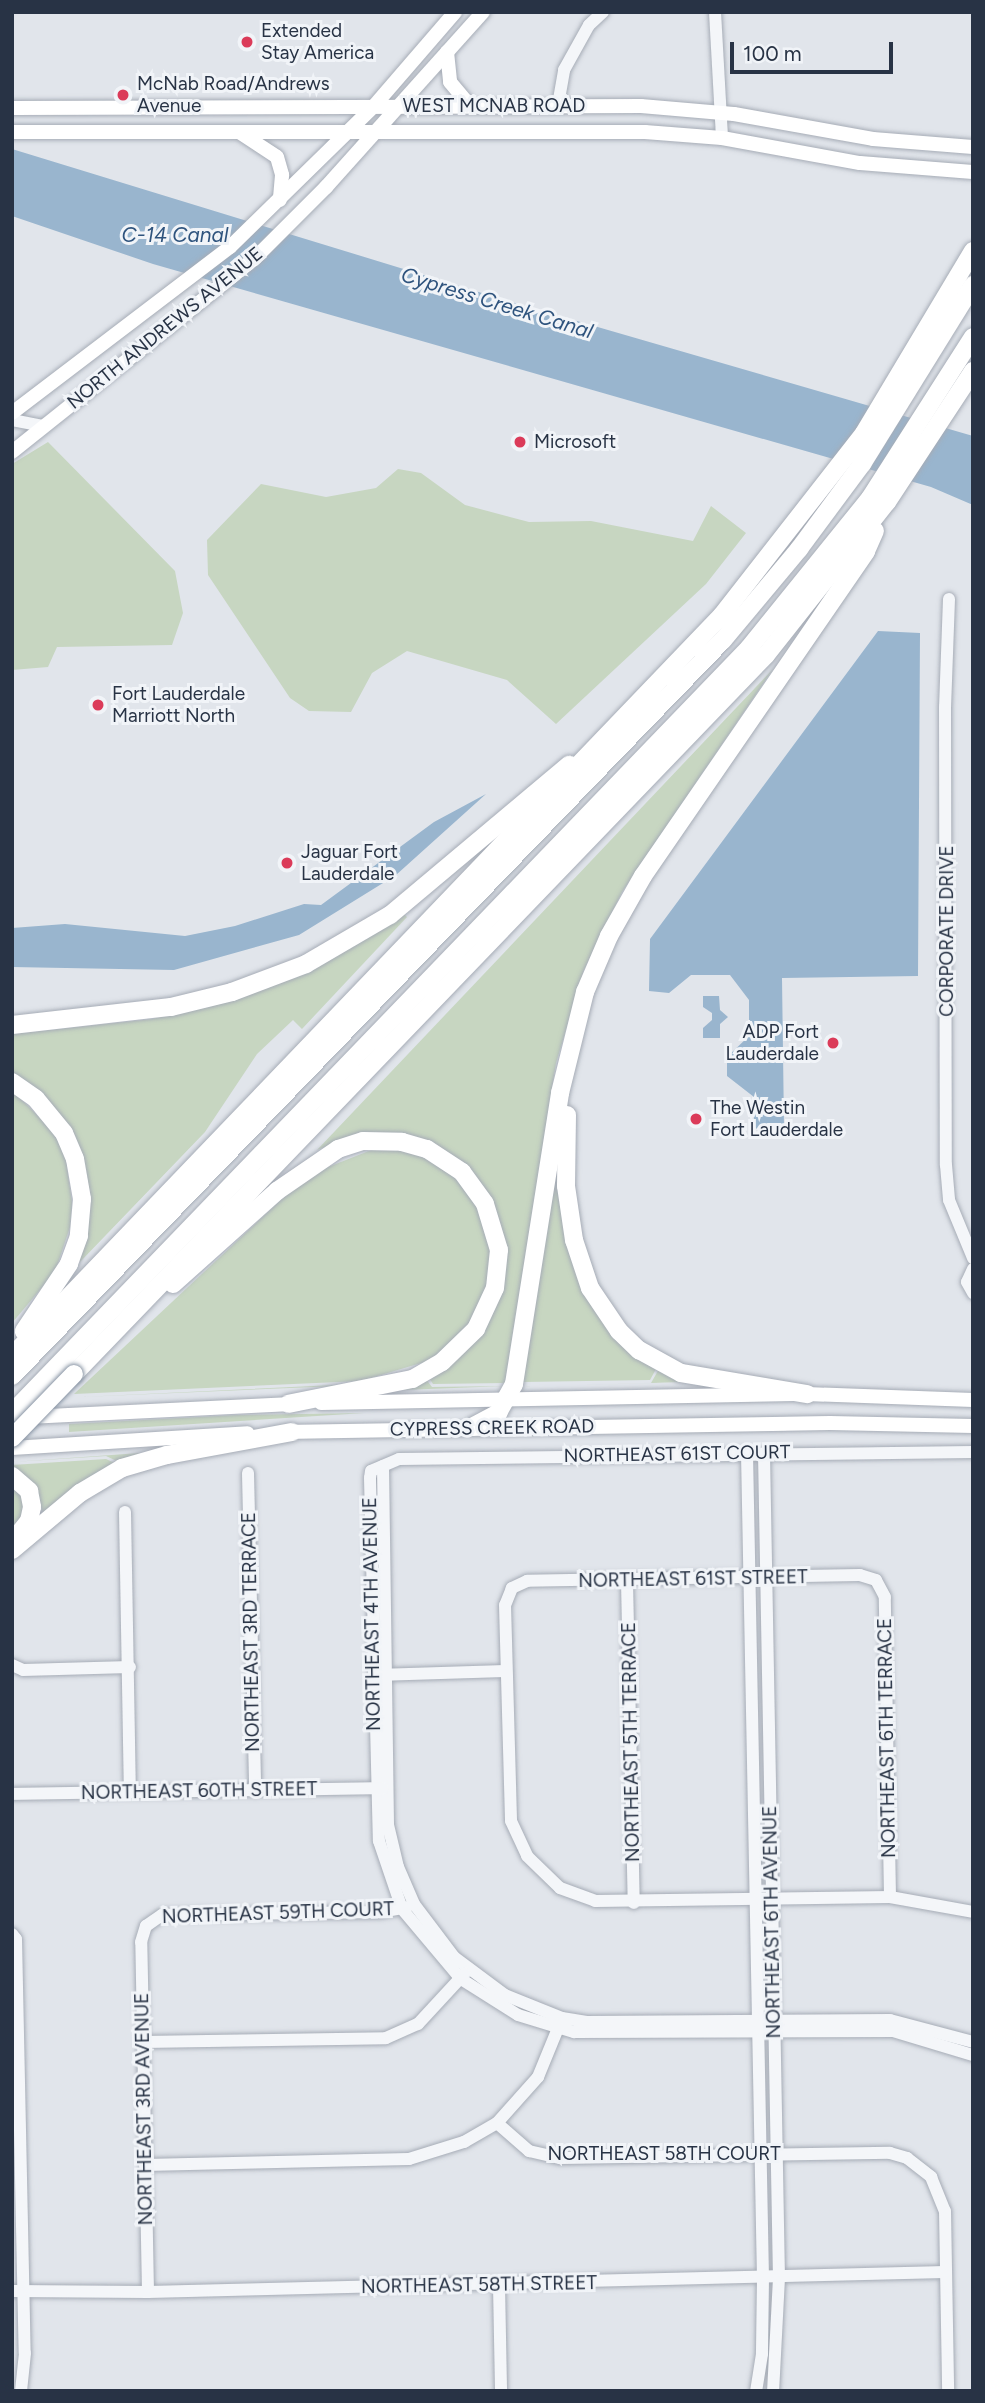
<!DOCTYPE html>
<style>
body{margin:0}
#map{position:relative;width:985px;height:2403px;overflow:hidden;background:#e1e5eb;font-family:Figtree,sans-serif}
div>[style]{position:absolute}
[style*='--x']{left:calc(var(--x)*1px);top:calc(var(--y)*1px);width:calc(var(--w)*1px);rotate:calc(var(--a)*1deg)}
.green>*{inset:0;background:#c7d6c1}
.water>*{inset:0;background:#99b5ce}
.roads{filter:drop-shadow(0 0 2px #a6acb6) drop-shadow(0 0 2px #a6acb6)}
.minor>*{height:12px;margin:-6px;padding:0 6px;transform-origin:6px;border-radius:6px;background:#f4f6f9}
.major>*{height:14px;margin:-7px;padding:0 7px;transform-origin:7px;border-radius:7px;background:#fff}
.highway>*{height:18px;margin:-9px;padding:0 9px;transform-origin:9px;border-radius:9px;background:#fff}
.bridges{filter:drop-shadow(0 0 2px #8793a3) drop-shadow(0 0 2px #8793a3)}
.highway-bridge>*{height:18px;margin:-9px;padding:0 9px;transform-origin:9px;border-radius:9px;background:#fff}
.dots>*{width:19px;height:19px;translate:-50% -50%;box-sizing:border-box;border:4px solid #f1f4f8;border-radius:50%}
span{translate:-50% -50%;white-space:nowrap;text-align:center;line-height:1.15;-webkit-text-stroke:6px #f1f4f8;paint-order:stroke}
.poi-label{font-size:19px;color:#283345}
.left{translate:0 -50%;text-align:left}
.right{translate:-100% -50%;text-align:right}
.street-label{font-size:19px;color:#283345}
.water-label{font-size:21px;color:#2e537d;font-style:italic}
.frame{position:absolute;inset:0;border:14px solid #283345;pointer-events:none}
.scale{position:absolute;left:730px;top:42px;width:163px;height:32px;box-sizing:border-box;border:4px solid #283345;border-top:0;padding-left:9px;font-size:21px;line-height:24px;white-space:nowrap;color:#283345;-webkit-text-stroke:5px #f1f4f8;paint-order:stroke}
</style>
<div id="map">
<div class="green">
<i style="clip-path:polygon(48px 442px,175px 571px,183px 613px,172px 645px,57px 647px,48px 667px,12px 670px,12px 464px)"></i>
<i style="clip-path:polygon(398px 469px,421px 473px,465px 505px,529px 522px,591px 521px,693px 541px,711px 506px,746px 533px,706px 584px,556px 724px,507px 680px,407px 651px,372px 673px,351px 712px,309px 711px,290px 698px,208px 575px,207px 540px,261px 484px,326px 497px,376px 488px)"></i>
<i style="clip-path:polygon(773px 669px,622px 892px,584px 970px,556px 1063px,505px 1383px,433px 1384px,428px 1376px,477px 1337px,503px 1243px,442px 1151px,343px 1140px,317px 1150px)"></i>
<i style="clip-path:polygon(404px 914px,407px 917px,302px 1029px,293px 1020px,257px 1054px,205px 1132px,80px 1262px,82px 1161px,12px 1075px,12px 1034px,152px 1019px,227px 1002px,320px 966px)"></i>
<i style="clip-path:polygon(12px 1090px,54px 1132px,65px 1152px,72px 1203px,70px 1227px,55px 1272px,12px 1323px)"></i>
<i style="clip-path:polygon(379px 1147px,424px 1154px,462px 1180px,486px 1221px,492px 1261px,484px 1302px,459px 1340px,423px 1367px,421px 1363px,361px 1381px,74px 1394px,286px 1195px,318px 1171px)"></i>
<i style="clip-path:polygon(557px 1149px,579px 1276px,656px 1369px,650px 1380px,523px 1382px)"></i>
<i style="clip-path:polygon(420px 1369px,361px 1385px,81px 1397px,357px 1384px)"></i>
<i style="clip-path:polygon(659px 1369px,681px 1382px,522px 1387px,651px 1383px)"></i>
<i style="clip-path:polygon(425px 1378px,432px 1387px,505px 1386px,403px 1390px)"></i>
<i style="clip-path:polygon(364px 1413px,69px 1432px,69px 1424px,237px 1415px)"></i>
<i style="clip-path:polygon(140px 1453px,121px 1463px,106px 1456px,12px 1462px)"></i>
<i style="clip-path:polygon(106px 1459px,117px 1464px,44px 1515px,33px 1485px,12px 1469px,12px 1465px)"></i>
<i style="clip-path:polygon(12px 1484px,24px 1499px,23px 1519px,12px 1532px)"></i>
</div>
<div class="water">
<i style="clip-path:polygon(12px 149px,508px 301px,973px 436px,973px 505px,931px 487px,153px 264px,12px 216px)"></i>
<i style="clip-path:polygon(878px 631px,920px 633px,918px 976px,782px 978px,784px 1126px,777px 1133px,761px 1133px,754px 1126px,754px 1097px,727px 1076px,727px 1057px,749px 1036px,749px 1000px,730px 975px,691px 975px,669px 993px,649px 991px,650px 939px)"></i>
<i style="clip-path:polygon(486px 794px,396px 875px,299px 935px,174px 970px,12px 967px,12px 928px,65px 924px,185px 936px,235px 926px,304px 904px,321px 905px,434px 822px)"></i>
<i style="clip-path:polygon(703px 996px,719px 996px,720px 1010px,728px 1017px,720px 1024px,720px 1038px,703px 1038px,703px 1028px,712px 1020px,712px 1013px,703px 1007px)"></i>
</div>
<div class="roads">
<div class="minor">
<i style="--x:715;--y:12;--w:126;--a:86.8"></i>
<i style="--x:558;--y:105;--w:36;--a:-80"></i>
<i style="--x:564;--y:70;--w:51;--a:-60.9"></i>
<i style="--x:589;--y:25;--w:19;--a:-43"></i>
<i style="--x:12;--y:420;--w:31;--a:11"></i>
<i style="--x:949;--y:599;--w:108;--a:92.1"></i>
<i style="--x:945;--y:707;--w:458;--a:89.9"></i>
<i style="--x:946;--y:1165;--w:35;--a:85"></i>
<i style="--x:949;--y:1200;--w:63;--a:67.5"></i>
<i style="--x:973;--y:1269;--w:14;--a:115"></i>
<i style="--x:967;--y:1282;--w:13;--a:61"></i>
<i style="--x:973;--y:1452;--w:574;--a:179.3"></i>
<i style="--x:399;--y:1459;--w:30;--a:157"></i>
<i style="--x:371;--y:1471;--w:7;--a:98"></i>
<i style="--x:370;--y:1478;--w:363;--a:88.6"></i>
<i style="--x:379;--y:1841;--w:72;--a:71.3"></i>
<i style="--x:402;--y:1909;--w:92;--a:49.9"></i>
<i style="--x:461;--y:1979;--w:67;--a:32.3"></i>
<i style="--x:518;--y:2015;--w:59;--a:16.9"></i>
<i style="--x:574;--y:2032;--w:319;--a:-0.2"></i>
<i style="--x:893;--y:2031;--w:84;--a:16.7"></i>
<i style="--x:747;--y:1453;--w:825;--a:88.89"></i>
<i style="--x:763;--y:2278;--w:76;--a:90.8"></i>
<i style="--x:762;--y:2354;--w:37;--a:99"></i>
<i style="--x:764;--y:1453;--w:825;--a:88.96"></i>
<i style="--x:779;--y:2278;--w:113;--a:93"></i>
<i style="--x:383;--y:1466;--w:359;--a:89.2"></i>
<i style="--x:388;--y:1825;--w:43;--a:76.6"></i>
<i style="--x:398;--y:1867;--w:40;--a:66.6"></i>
<i style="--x:414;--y:1904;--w:66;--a:53"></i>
<i style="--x:454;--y:1957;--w:64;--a:36.7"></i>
<i style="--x:505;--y:1995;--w:61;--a:22"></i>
<i style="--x:562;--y:2018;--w:25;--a:9"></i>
<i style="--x:587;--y:2022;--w:303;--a:-0.4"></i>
<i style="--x:890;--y:2020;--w:86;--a:14.8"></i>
<i style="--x:248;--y:1473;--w:318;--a:88.7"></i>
<i style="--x:125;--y:1512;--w:280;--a:89"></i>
<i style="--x:627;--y:1581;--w:322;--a:88.8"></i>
<i style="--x:12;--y:1665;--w:12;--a:24"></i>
<i style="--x:23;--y:1670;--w:107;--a:-1.6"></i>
<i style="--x:377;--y:1675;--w:128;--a:-1.8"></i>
<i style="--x:12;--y:1794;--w:371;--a:-0.9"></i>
<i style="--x:890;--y:1897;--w:300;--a:-91"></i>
<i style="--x:885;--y:1597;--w:19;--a:-118"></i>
<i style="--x:876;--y:1580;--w:17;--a:-163"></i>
<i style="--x:860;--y:1575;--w:333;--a:179"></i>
<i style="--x:527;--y:1581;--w:17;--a:155"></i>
<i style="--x:512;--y:1588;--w:18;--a:112"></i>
<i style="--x:505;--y:1605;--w:216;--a:88.4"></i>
<i style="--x:511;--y:1821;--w:38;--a:65"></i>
<i style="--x:527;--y:1856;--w:46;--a:44.1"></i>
<i style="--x:560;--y:1888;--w:37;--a:20"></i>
<i style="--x:595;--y:1901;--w:295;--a:-0.8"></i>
<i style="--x:890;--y:1897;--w:84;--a:10.2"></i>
<i style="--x:12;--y:1934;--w:6;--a:51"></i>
<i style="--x:16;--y:1939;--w:414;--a:88.8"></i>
<i style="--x:25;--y:2353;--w:38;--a:96"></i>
<i style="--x:143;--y:2042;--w:243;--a:-0.9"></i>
<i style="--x:386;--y:2038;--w:35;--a:-24"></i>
<i style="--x:418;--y:2024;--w:69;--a:-47.3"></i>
<i style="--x:497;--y:2123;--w:62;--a:-48.3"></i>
<i style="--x:538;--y:2077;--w:61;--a:-67.7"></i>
<i style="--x:145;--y:2165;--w:264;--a:-1.3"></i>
<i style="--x:409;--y:2159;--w:58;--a:-17.2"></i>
<i style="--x:464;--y:2142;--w:38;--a:-30"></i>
<i style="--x:497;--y:2123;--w:43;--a:41.2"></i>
<i style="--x:529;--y:2151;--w:32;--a:13"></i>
<i style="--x:560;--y:2158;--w:330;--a:-0.9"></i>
<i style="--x:890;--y:2153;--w:18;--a:16"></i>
<i style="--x:907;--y:2158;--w:31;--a:38"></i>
<i style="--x:931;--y:2177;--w:37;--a:68"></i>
<i style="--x:945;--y:2211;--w:180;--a:89"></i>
<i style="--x:499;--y:2285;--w:106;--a:88.9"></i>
<i style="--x:12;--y:2291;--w:136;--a:0.4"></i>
<i style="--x:148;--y:2292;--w:797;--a:-1.44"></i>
<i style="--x:148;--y:2292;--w:350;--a:-91.1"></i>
<i style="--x:141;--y:1942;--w:17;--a:-73"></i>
<i style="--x:146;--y:1926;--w:19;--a:-35"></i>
<i style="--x:162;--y:1915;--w:218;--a:-0.8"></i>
<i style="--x:380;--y:1912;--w:27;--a:-10"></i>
</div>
<div class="major">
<i style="--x:447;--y:52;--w:30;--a:84"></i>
<i style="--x:450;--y:82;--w:31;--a:50"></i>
<i style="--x:12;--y:108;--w:629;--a:-0.18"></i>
<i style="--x:641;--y:106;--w:93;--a:4.9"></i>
<i style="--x:734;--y:114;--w:141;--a:10.2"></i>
<i style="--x:873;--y:139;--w:100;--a:4.6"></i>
<i style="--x:12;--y:132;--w:633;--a:0"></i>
<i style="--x:645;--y:132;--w:77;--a:4.5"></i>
<i style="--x:722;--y:138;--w:140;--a:10.3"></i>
<i style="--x:860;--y:163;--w:113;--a:4.6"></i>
<i style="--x:239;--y:132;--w:45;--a:33.3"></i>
<i style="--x:277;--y:157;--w:19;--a:74"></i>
<i style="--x:282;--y:175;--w:25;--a:95"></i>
<i style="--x:12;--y:413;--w:274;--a:-37.3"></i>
<i style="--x:230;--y:247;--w:202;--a:-44.4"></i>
<i style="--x:374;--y:106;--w:124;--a:-49.2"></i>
<i style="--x:12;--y:452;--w:310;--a:-38.6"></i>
<i style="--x:254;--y:259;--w:102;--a:-45"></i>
<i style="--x:326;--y:187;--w:235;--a:-48.1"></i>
<i style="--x:321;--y:1403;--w:486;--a:-1.1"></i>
<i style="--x:807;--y:1394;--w:166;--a:2.1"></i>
<i style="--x:28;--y:1417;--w:269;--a:-2.8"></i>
<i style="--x:283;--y:1432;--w:547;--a:-0.94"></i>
<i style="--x:830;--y:1423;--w:143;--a:1.2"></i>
<i style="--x:12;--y:1448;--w:236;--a:-3.6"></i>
</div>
<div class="highway">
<i style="--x:12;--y:1025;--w:160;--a:-6.5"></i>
<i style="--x:171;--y:1007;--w:63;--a:-13.8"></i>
<i style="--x:232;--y:992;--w:79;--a:-20.7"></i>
<i style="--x:306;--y:964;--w:97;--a:-30.3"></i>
<i style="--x:390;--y:915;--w:234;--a:-40"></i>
<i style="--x:12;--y:1082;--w:29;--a:35"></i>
<i style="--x:36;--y:1099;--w:44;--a:50.5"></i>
<i style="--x:64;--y:1133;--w:28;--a:67"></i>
<i style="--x:75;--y:1159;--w:41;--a:80.1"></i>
<i style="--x:82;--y:1199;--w:37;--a:95"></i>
<i style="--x:79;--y:1236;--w:30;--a:110"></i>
<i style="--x:69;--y:1264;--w:81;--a:123.9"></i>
<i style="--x:567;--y:1115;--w:71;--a:90.8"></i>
<i style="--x:566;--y:1186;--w:55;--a:81.6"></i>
<i style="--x:574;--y:1240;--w:51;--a:71.6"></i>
<i style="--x:590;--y:1288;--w:52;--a:56"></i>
<i style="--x:619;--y:1331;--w:28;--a:44"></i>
<i style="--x:639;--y:1350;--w:48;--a:28.7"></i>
<i style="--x:681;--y:1373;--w:128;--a:9.5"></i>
<i style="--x:173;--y:1284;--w:140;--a:-41.8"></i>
<i style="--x:277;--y:1191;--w:74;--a:-34.5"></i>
<i style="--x:338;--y:1149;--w:26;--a:-18"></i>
<i style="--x:363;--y:1141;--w:39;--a:1"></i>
<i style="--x:402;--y:1142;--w:26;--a:16"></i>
<i style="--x:427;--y:1149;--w:42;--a:33.3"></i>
<i style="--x:462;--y:1172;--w:39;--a:54"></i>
<i style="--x:485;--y:1204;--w:48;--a:73.1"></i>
<i style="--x:499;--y:1250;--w:38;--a:96"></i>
<i style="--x:495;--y:1288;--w:45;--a:114.9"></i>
<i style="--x:476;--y:1329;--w:47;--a:135.9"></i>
<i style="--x:442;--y:1362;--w:34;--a:150"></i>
<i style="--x:412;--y:1379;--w:126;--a:168.6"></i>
<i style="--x:12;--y:1356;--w:1026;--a:-46.22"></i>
<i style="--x:722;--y:615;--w:231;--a:-52"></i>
<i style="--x:864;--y:433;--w:212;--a:-59.1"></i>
<i style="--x:74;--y:1374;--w:998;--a:-46.1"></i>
<i style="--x:766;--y:655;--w:195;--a:-51.7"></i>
<i style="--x:887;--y:502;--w:157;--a:-56.7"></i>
<i style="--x:12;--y:1376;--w:1023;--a:-45.99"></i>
<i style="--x:723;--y:640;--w:119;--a:-50.1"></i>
<i style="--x:799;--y:549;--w:106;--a:-53.5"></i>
<i style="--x:862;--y:464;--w:211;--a:-58.2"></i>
<i style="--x:12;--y:1413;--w:1062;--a:-46.07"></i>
<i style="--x:749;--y:648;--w:193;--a:-51.1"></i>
<i style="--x:870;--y:498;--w:191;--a:-57.4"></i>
<i style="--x:472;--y:1427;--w:30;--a:-28"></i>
<i style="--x:498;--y:1413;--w:33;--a:-61"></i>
<i style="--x:514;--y:1384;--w:295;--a:-81"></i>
<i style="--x:560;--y:1093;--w:104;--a:-76.1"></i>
<i style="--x:585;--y:992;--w:61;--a:-66.8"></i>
<i style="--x:609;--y:936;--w:69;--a:-60.5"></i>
<i style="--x:643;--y:876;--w:394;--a:-55.5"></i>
<i style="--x:866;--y:551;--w:22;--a:-66"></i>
<i style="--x:12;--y:1476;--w:23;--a:41"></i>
<i style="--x:29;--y:1491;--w:16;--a:79"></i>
<i style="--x:32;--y:1507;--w:14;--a:102"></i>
<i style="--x:29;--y:1521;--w:22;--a:129"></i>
<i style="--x:12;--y:1550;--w:89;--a:-40"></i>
<i style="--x:80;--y:1493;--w:49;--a:-30.8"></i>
<i style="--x:122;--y:1468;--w:47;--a:-16.1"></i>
<i style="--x:167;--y:1455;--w:127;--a:-10.4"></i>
</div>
</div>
<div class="bridges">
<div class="highway-bridge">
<i style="--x:12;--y:1438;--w:89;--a:-45.9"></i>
</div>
</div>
<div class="dots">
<i style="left:247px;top:42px;background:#db3b59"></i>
<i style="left:123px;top:95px;background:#db3b59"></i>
<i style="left:520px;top:442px;background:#db3b59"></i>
<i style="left:98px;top:705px;background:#db3b59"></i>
<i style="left:287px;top:863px;background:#db3b59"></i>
<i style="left:833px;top:1043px;background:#db3b59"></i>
<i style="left:696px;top:1119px;background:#db3b59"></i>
</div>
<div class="poi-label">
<span class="left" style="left:261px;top:42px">Extended<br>Stay America</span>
<span class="left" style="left:137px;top:95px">McNab Road/Andrews<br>Avenue</span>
<span class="left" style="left:534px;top:442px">Microsoft</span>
<span class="left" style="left:112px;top:705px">Fort Lauderdale<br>Marriott North</span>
<span class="left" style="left:301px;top:863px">Jaguar Fort<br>Lauderdale</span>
<span class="right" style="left:819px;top:1043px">ADP Fort<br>Lauderdale</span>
<span class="left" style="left:710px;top:1119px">The Westin<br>Fort Lauderdale</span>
</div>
<div class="street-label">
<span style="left:494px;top:106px">WEST MCNAB ROAD</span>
<span style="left:165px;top:328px;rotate:-39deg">NORTH ANDREWS AVENUE</span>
<span style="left:947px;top:931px;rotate:-90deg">CORPORATE DRIVE</span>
<span style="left:492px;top:1428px;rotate:-1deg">CYPRESS CREEK ROAD</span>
<span style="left:677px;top:1454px;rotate:-1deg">NORTHEAST 61ST COURT</span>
<span style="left:693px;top:1579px;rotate:-1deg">NORTHEAST 61ST STREET</span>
<span style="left:372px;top:1614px;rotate:-91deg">NORTHEAST 4TH AVENUE</span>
<span style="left:251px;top:1632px;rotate:-91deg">NORTHEAST 3RD TERRACE</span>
<span style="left:887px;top:1738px;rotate:-91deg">NORTHEAST 6TH TERRACE</span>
<span style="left:631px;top:1742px;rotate:-91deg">NORTHEAST 5TH TERRACE</span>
<span style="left:199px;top:1791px;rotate:-1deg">NORTHEAST 60TH STREET</span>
<span style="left:278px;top:1913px;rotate:-2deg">NORTHEAST 59TH COURT</span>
<span style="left:772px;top:1922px;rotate:-91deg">NORTHEAST 6TH AVENUE</span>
<span style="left:144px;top:2109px;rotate:-91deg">NORTHEAST 3RD AVENUE</span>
<span style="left:664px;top:2154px">NORTHEAST 58TH COURT</span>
<span style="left:479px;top:2285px;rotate:-1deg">NORTHEAST 58TH STREET</span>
</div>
<div class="water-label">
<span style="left:175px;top:235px">C-14 Canal</span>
<span style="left:497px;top:303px;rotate:17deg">Cypress Creek Canal</span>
</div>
<div class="frame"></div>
<div class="scale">100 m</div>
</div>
